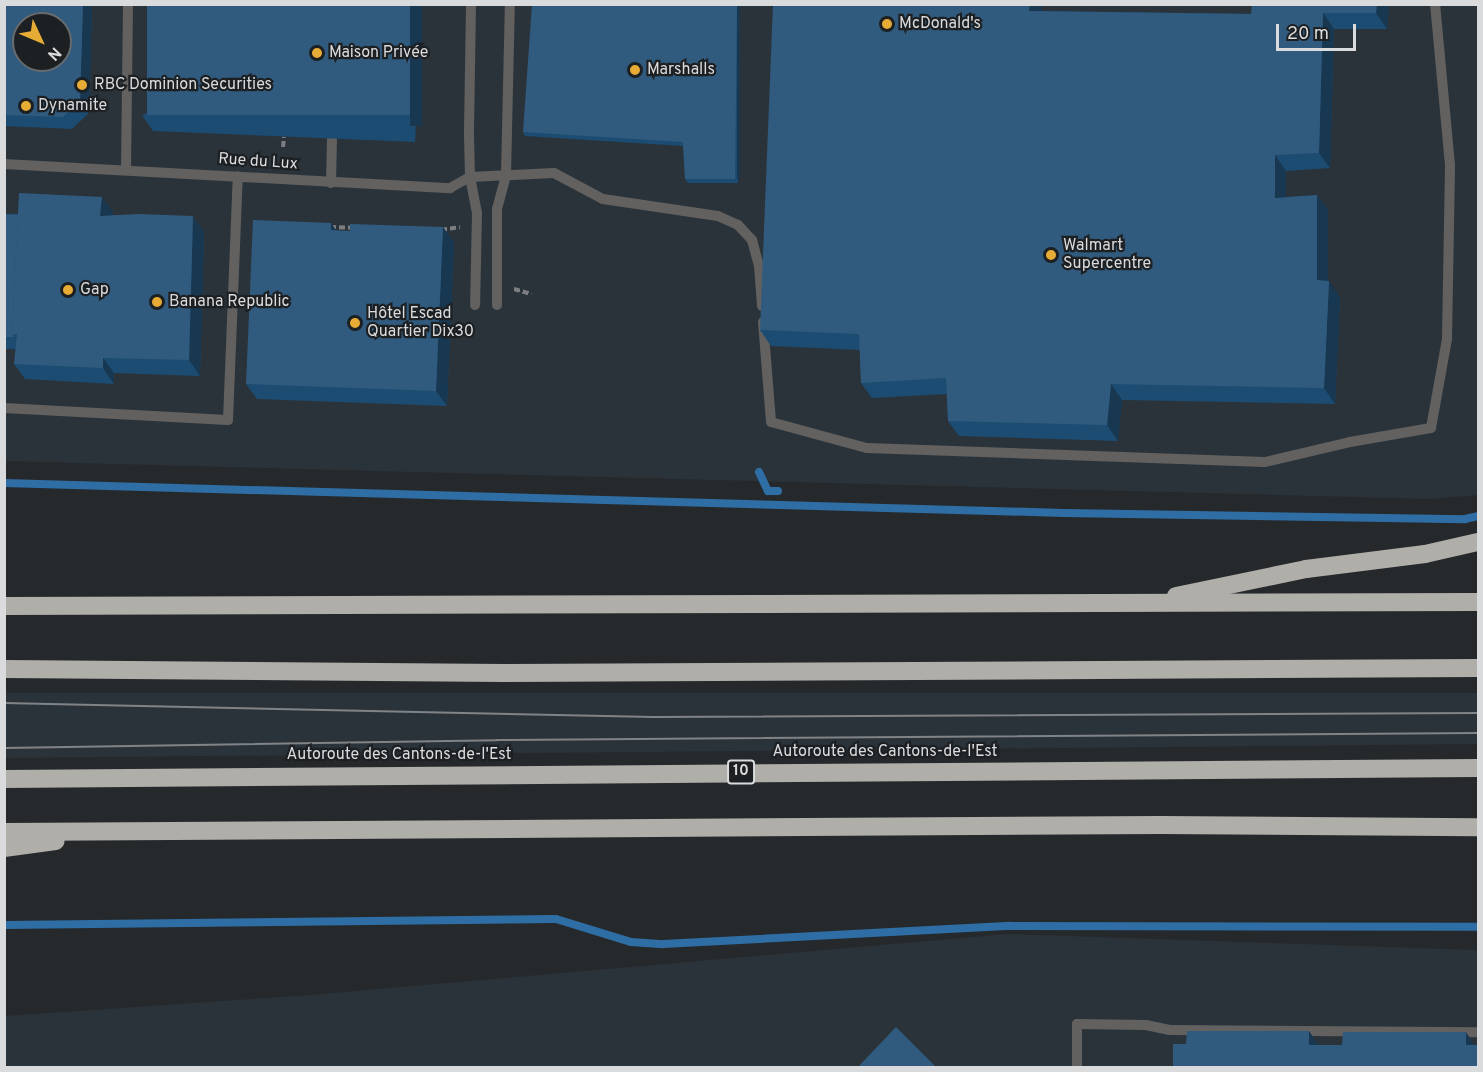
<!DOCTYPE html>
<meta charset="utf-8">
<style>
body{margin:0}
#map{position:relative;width:1483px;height:1072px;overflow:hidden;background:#26292c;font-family:Overpass,sans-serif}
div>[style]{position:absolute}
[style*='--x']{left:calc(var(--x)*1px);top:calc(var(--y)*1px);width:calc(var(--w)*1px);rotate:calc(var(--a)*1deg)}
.built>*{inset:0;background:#2b333a}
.stream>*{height:8px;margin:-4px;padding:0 4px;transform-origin:4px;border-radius:4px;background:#2e6ea5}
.path>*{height:4px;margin-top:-2px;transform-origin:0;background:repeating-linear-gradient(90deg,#7c7e81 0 6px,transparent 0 9px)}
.service>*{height:10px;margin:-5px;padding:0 5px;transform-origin:5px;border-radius:5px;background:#62615f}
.motorway>*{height:18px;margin:-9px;padding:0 9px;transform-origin:9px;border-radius:9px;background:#b0aea9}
.tram>*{height:1.5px;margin:-0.75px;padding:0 0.75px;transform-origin:0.75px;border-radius:0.75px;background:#818486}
.wall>*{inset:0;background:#1c4c72}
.shaded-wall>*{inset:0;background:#183751;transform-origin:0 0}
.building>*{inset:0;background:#315b7e;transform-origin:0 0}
.dots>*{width:16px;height:16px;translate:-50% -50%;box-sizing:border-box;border:3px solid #1d2023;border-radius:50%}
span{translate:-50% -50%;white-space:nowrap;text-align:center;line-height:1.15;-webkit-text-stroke:4.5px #1d2023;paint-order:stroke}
.shield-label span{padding:2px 4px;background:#1d2023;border:2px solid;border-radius:4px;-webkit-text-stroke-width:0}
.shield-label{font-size:15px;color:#d9dbdd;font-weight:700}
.poi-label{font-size:16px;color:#d9dbdd}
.left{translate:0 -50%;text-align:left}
.street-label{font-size:16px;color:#d9dbdd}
.frame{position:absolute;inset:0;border:6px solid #d9dbdd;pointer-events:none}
.north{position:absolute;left:12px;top:12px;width:60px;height:60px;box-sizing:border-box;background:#1d2023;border:2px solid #686b6d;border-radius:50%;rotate:134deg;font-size:16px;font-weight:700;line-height:24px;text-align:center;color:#d9dbdd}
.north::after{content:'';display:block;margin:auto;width:21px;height:27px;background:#e7ac36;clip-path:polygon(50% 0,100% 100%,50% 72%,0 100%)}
.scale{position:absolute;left:1276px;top:24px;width:80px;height:27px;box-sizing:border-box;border:3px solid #d9dbdd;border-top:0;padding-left:8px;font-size:18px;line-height:21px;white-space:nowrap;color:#d9dbdd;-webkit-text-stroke:4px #1d2023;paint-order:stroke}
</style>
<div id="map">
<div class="built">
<i style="clip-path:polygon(evenodd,5px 5px,1478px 5px,1478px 495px,1429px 499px,5px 461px,5px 5px,24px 24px,60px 24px,60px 60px,24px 60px,24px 24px)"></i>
<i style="clip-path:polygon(4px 693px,1478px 693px,1478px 744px,5px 758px)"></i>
<i style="clip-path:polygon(1007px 934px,1478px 950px,1478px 1067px,5px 1068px,5px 1016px,310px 995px)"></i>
</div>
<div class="stream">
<i style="--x:759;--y:472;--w:21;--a:65"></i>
<i style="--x:768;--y:491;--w:10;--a:0"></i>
<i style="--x:4;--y:483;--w:1060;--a:1.62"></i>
<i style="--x:1064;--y:513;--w:401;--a:0.9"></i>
<i style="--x:1465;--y:519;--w:13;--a:-13"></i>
<i style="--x:4;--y:925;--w:552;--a:-0.62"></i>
<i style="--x:556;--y:919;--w:78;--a:17"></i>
<i style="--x:631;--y:942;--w:32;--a:4"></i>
<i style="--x:663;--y:944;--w:348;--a:-3"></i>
<i style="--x:1011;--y:926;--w:467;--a:0.1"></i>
</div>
<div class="path">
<i style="--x:283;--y:147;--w:10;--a:-84"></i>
<i style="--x:330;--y:227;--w:23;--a:2"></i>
<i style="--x:441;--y:230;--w:19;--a:-9"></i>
<i style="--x:514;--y:289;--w:18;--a:16"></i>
</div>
<div class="service">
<i style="--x:471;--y:4;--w:131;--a:90.9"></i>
<i style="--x:469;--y:135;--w:42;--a:88.6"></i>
<i style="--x:470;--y:177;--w:37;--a:79"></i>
<i style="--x:477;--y:213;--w:92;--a:91.2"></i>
<i style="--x:4;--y:164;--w:447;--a:3.1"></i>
<i style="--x:450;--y:188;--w:23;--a:-29"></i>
<i style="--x:470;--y:177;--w:84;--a:-2.7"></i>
<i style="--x:554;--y:173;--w:55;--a:28"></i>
<i style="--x:603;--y:199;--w:116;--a:8.4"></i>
<i style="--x:718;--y:216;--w:22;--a:24"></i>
<i style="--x:738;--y:225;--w:21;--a:47"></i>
<i style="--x:752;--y:240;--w:27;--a:75"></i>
<i style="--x:759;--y:266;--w:40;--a:85.7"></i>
<i style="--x:126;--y:169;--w:165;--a:-89.3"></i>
<i style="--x:331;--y:183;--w:44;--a:-88.7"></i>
<i style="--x:497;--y:305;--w:96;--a:-90"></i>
<i style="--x:497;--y:209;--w:35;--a:-75"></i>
<i style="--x:506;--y:175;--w:171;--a:-88.7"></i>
<i style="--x:763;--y:322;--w:100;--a:85.4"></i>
<i style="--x:771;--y:422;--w:99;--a:15.2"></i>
<i style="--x:867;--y:448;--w:398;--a:2"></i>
<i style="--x:1265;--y:462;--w:87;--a:-13.2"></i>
<i style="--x:1350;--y:442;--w:82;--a:-9.8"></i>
<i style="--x:1431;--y:428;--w:90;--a:-79.8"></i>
<i style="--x:1447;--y:339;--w:174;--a:-89"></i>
<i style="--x:1450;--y:165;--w:162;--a:-95.3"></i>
<i style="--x:4;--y:408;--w:224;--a:3.1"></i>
<i style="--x:228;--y:420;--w:244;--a:-87.7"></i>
<i style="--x:1077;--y:1068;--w:44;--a:-90"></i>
<i style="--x:1077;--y:1024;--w:69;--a:0.8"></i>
<i style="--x:1146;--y:1025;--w:24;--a:12"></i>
<i style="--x:1169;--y:1030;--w:309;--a:0.4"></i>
</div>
<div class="motorway">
<i style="--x:1176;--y:596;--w:133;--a:-11.7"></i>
<i style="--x:1306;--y:569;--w:120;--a:-7.2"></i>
<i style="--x:1425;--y:554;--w:54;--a:-12.8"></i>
<i style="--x:4;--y:606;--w:1474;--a:-0.16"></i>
<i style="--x:4;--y:669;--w:500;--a:0.46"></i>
<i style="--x:504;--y:673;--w:974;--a:-0.29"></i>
<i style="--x:4;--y:779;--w:1474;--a:-0.43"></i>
<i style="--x:4;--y:832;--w:1157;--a:-0.35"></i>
<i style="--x:1161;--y:825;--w:317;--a:0.4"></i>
<i style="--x:4;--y:848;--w:52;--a:-7.7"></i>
</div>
<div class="tram">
<i style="--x:4;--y:703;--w:649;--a:1.24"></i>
<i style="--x:653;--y:717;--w:825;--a:-0.28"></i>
<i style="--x:4;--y:748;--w:493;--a:-0.9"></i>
<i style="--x:497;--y:740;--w:981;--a:-0.41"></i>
</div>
<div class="wall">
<i style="clip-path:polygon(4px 4px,92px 4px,89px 113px,72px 129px,4px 126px)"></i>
<i style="clip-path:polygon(422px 4px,415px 142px,153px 131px,142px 115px)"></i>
<i style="clip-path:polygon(740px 4px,738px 183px,688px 183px,685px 179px,683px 146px,525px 136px,523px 132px)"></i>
<i style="clip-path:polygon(1389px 4px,1387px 29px,1334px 29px,1330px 168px,1286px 171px,1286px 197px,1317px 195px,1328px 211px,1328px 281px,1340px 297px,1335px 404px,1122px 400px,1118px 441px,959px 436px,948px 421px,947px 394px,872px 398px,861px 383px,860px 350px,771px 346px,760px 330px,1041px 11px,1251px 14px)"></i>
<i style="clip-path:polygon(113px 212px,112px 215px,204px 232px,200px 376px,114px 373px,114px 384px,25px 379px,14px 364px,16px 349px,4px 349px,4px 214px)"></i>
<i style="clip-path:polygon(331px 223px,336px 231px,350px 231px,443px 227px,454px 243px,447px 406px,257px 399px,246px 384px)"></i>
</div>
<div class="shaded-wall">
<i style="clip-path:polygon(83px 4px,92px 4px,89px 113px,80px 101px)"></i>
<i style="left:410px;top:4px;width:12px;height:122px"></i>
<i style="left:737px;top:4px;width:3px;height:175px"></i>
<i style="clip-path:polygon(1030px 4px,1042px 4px,1040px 27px,1029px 11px)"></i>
<i style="clip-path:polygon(1377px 4px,1389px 4px,1387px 29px,1376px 13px)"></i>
<i style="clip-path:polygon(1323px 13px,1334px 29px,1330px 168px,1319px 153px)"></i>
<i style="clip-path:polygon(1275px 155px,1286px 171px,1286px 213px,1275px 198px)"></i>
<i style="clip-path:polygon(1317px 195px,1328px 211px,1328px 296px,1317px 280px)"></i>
<i style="clip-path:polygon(102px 197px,113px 212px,111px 232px,100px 216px)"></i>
<i style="clip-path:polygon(193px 216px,204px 232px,200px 376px,189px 360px)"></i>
<i style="clip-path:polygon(331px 223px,342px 239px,331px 230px)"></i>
<i style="clip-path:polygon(443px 227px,454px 243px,447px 406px,436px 391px)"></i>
<i style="clip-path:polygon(1329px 281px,1340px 297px,1335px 404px,1324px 388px)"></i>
<i style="clip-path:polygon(103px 358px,114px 373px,114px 384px,103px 368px)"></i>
<i style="clip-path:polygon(1111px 384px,1122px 400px,1118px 441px,1107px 425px)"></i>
<i style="clip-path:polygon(1309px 1031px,1320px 1047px,1309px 1045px)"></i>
<i style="clip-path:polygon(1466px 1032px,1476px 1048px,1466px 1045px)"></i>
</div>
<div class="building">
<i style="clip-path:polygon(evenodd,4px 4px,83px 4px,80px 101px,63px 117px,4px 115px,4px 4px,24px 24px,60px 24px,60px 60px,24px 60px,24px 24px)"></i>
<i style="left:147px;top:4px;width:263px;height:111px"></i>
<i style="clip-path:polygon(532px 4px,737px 4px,735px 179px,685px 179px,683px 142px,523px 132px)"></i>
<i style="clip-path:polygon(773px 4px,1030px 4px,1029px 11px,1251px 14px,1252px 4px,1377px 4px,1376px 13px,1323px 13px,1319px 153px,1275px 155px,1275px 198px,1317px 195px,1317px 280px,1329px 281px,1324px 388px,1111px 384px,1107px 425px,948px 421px,946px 378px,861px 383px,859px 334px,760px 330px)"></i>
<i style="clip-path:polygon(19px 193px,102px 197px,100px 216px,139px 214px,193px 216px,189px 360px,103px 358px,103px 368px,14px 364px,17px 334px,12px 334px)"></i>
<i style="clip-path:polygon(4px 214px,18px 215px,12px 334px,14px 337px,4px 337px)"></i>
<i style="clip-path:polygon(253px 220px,331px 223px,331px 230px,350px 231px,350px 224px,443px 227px,436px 391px,246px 384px)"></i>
<i style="clip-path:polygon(896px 1027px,937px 1068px,857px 1068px)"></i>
<i style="clip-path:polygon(1187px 1031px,1309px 1031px,1309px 1045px,1342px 1045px,1343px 1032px,1466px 1032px,1466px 1045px,1479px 1045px,1479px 1068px,1173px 1068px,1173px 1044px,1186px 1044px)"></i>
</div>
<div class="dots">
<i style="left:887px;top:24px;background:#e7ac36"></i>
<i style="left:317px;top:53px;background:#e7ac36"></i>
<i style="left:635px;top:70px;background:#e7ac36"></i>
<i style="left:82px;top:85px;background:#e7ac36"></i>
<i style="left:26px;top:106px;background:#e7ac36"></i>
<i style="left:1051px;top:255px;background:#e7ac36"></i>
<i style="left:68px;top:290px;background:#e7ac36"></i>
<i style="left:157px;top:302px;background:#e7ac36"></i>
<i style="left:355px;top:323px;background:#e7ac36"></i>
</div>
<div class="shield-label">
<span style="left:741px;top:772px">10</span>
</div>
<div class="poi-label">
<span class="left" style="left:899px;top:24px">McDonald's</span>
<span class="left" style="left:329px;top:53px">Maison Privée</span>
<span class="left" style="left:647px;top:70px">Marshalls</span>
<span class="left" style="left:94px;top:85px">RBC Dominion Securities</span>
<span class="left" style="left:38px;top:106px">Dynamite</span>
<span class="left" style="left:1063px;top:255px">Walmart<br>Supercentre</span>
<span class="left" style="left:80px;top:290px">Gap</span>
<span class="left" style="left:169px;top:302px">Banana Republic</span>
<span class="left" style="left:367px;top:323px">Hôtel Escad<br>Quartier Dix30</span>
</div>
<div class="street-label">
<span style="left:258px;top:162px;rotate:4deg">Rue du Lux</span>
<span style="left:885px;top:752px">Autoroute des Cantons-de-l'Est</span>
<span style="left:399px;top:755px">Autoroute des Cantons-de-l'Est</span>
</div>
<div class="frame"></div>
<div class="north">N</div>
<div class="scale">20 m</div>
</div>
